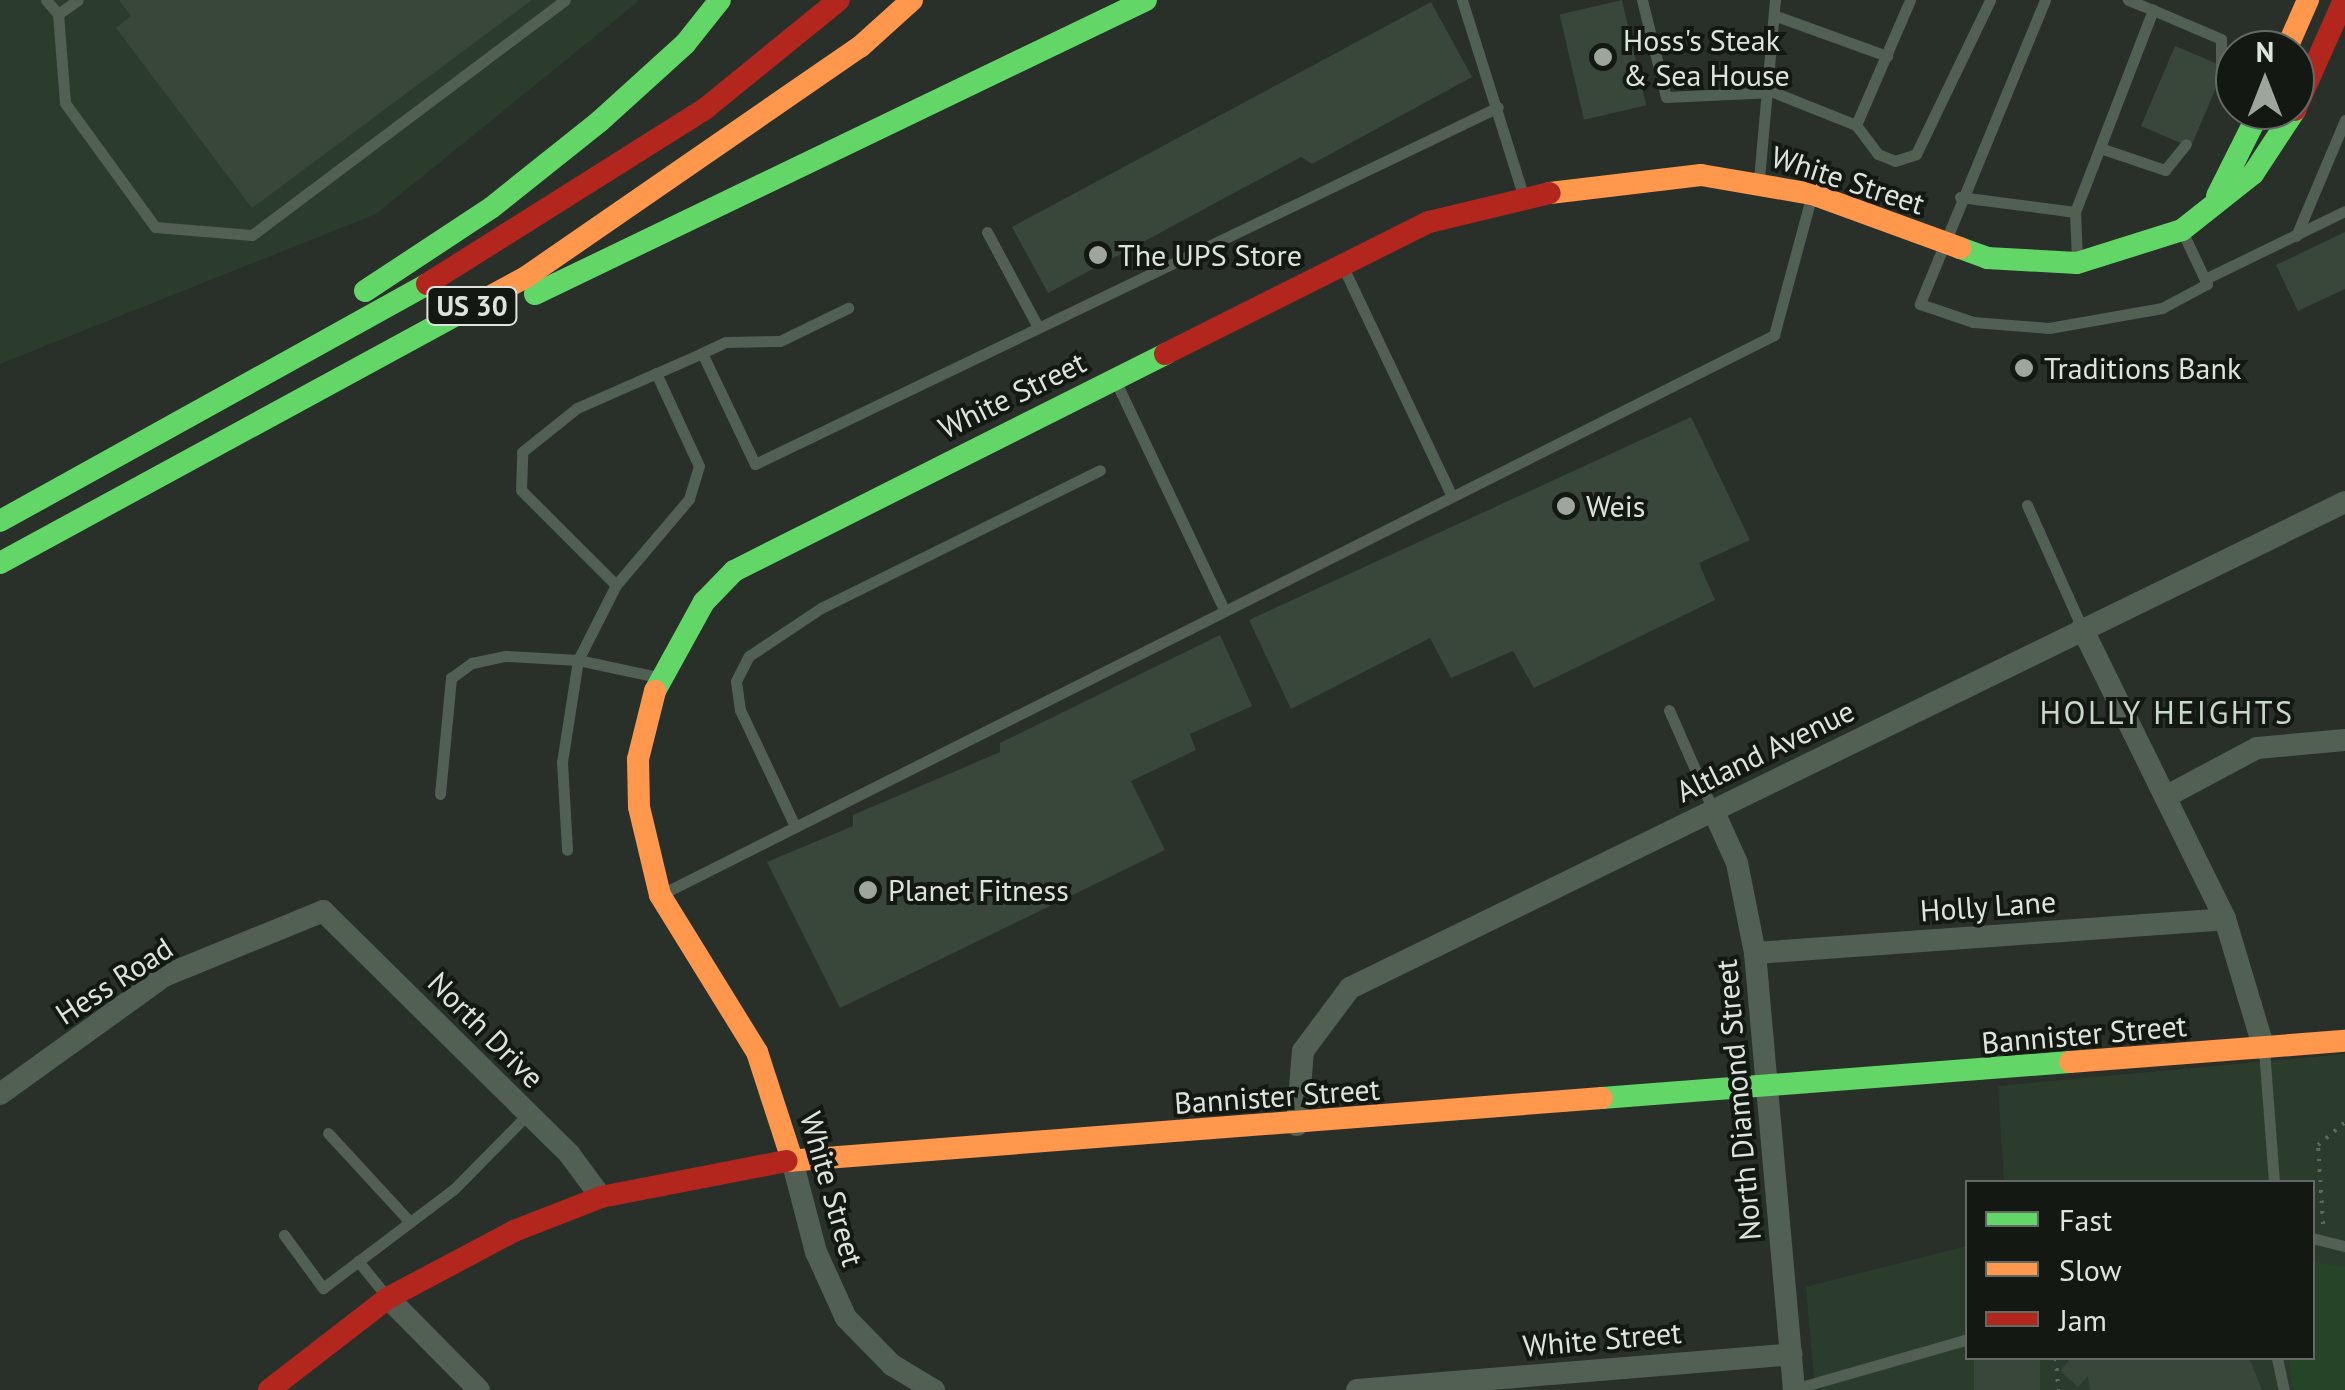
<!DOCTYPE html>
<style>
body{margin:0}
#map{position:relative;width:2345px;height:1390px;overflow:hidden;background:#292f29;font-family:"PT Sans",sans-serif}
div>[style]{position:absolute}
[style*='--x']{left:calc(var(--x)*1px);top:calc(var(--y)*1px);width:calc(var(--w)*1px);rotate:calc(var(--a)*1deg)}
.built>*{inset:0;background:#2c3c2c}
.green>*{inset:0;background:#254528}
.building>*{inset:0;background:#39473a;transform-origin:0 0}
.path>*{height:4px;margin-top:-2px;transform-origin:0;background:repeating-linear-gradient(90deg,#5e685f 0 2.5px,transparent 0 10.5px)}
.lane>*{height:11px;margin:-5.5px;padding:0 5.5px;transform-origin:5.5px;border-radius:5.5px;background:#525f53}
.street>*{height:22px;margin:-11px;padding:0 11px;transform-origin:11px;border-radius:11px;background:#525f53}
.fast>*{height:22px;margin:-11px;padding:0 11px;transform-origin:11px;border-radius:11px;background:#63d668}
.slow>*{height:22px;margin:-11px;padding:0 11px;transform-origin:11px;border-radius:11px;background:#ff974d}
.jam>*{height:22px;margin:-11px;padding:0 11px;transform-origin:11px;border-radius:11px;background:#b3261e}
.dots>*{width:28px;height:28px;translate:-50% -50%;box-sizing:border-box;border:5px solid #131813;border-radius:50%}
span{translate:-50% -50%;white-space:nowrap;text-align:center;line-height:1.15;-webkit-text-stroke:8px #131813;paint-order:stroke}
.shield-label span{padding:2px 8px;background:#131813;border:2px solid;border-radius:8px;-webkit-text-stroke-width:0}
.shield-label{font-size:28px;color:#dce4dc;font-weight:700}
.poi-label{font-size:30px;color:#dce4dc}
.left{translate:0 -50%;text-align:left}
.street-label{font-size:30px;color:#dce4dc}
.neighbourhood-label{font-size:32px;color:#c7d7c8;letter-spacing:2.5px}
.legend{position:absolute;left:1965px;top:1180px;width:350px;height:180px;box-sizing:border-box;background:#131813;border:2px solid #636a63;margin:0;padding:12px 18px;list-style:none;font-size:30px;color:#dce4dc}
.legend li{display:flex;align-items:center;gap:20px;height:50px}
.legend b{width:50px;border:2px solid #636a63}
.north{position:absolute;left:2215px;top:30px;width:100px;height:100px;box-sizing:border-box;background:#131813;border:2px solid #636a63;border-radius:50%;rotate:0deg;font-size:28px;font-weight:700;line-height:40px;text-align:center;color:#dce4dc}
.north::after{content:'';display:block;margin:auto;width:35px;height:45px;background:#9da59d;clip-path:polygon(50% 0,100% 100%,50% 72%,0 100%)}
</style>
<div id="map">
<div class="built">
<i style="clip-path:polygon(0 0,640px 0,376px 214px,0 364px)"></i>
<i style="clip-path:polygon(2345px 1054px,2345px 1390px,1815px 1390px,1806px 1287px,1967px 1246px,1968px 1358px,2312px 1358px,2312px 1182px,2004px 1182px,1998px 1086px)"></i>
</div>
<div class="green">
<i style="clip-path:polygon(2313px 1262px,2345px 1267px,2345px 1390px,2295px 1390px,2291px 1381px,2289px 1358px,2312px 1358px)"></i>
</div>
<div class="building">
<i style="clip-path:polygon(119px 0,532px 0,252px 208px,116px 28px,131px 16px)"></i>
<i style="left:1622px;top:0;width:108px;height:64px;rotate:77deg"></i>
<i style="clip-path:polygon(1431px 2px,1472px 77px,1312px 164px,1301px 157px,1048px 293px,1012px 227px)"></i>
<i style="left:2175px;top:46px;width:54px;height:87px;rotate:23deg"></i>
<i style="clip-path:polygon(2345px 232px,2345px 289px,2298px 311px,2276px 265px)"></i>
<i style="clip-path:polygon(1691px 417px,1750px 540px,1699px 563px,1715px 600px,1534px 688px,1513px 651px,1451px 678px,1430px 638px,1291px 709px,1249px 620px)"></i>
<i style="clip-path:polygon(1220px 635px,1252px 706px,1190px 734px,1196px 750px,1131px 781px,1165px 850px,840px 1008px,767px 862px,853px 826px,853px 815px,1000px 752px,1000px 743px)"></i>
<i style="left:1974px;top:1358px;width:66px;height:32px"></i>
<i style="clip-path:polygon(2071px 1358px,2249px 1358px,2262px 1390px,2090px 1390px,2088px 1376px,2078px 1387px,2060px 1371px)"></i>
</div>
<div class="path">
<i style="--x:2323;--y:1224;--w:79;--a:-93.6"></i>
<i style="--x:2318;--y:1145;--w:35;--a:-40"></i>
<i style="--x:2056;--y:1358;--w:32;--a:86"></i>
</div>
<div class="lane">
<i style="--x:46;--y:0;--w:18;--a:49"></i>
<i style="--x:58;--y:14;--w:24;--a:-35"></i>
<i style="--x:1462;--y:0;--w:201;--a:72.6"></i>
<i style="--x:1642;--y:0;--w:100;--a:76.1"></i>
<i style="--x:1666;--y:97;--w:107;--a:-2.7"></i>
<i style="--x:1773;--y:92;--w:89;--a:21.7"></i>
<i style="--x:1856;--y:125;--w:136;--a:-66.6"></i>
<i style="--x:2045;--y:0;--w:329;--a:112.4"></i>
<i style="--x:1920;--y:304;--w:56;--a:18.8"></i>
<i style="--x:1973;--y:322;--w:76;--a:4.5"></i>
<i style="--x:2049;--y:328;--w:115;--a:-10"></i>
<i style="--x:2162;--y:308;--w:51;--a:-28.1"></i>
<i style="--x:2207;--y:284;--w:56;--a:-115.2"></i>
<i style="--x:2153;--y:10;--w:74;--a:23.1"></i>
<i style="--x:2221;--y:39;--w:27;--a:90"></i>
<i style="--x:58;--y:14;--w:89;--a:85.5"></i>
<i style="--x:65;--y:103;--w:153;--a:54"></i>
<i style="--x:155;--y:227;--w:97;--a:4.7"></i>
<i style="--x:252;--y:235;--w:391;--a:-36.9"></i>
<i style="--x:1779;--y:17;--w:115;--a:19.9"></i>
<i style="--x:1856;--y:125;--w:36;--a:53"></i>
<i style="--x:1878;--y:154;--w:18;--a:22"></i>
<i style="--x:1895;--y:161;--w:22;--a:-18"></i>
<i style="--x:1916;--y:154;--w:171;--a:-64.3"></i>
<i style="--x:2100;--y:148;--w:69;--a:18.7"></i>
<i style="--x:2165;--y:170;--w:33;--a:-51"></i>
<i style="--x:1759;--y:179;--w:180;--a:-84.9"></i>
<i style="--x:1960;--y:197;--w:116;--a:7.4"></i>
<i style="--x:987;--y:232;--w:108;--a:61.8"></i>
<i style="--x:2296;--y:236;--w:126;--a:-67.1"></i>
<i style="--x:2077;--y:259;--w:47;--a:-92.4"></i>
<i style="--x:2075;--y:212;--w:217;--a:-68.9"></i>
<i style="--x:2153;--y:10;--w:27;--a:-158"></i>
<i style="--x:1344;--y:269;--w:251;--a:64.6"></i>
<i style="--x:2207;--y:278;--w:153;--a:-25.9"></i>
<i style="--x:702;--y:353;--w:26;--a:-25"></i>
<i style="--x:726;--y:342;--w:54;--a:-1.1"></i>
<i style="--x:780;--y:341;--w:76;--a:-25.9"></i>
<i style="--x:656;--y:373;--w:102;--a:65.2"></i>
<i style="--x:699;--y:466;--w:34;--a:107"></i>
<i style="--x:689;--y:499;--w:113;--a:130.3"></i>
<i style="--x:616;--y:585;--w:84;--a:116.9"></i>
<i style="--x:578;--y:660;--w:82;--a:12"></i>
<i style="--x:1116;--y:382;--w:251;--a:64.6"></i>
<i style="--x:2027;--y:505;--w:135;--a:65.9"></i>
<i style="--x:616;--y:585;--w:134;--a:-135"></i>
<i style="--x:521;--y:490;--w:38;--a:-88"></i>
<i style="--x:522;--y:452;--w:70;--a:-38.7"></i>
<i style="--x:577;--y:408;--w:137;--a:-23.7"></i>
<i style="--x:702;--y:353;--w:123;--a:64.5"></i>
<i style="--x:755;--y:464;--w:824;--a:-25.66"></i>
<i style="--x:1669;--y:710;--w:109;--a:66.3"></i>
<i style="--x:440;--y:794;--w:117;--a:-84.6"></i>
<i style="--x:451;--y:678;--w:26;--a:-36"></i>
<i style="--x:472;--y:663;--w:35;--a:-12"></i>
<i style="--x:506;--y:656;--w:72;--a:3.2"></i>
<i style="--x:578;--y:660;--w:103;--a:98.9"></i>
<i style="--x:562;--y:762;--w:88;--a:86.7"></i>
<i style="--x:794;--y:824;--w:126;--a:-115.3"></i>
<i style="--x:740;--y:710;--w:29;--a:-98"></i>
<i style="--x:736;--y:681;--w:28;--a:-63"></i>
<i style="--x:749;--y:656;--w:87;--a:-33.7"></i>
<i style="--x:821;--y:608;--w:311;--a:-26.3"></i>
<i style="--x:662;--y:894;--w:1245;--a:-26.69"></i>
<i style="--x:1774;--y:335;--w:142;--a:-74.9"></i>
<i style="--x:2264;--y:1049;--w:133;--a:85.7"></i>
<i style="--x:328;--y:1133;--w:121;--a:47.3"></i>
<i style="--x:284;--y:1235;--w:66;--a:53.7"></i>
<i style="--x:323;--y:1288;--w:164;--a:-37.1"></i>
<i style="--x:454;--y:1189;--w:105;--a:-45.4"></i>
<i style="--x:2312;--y:1238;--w:34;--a:14"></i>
<i style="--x:358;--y:1261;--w:48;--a:51"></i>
<i style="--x:2277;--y:1358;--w:33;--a:78"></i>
<i style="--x:1794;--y:1389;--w:181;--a:-16"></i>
</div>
<div class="street">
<i style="--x:2082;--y:628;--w:324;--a:63.8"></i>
<i style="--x:2225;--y:919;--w:136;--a:73.3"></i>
<i style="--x:2167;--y:796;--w:102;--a:-28.1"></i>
<i style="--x:2257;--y:748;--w:88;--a:-5.2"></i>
<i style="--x:1713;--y:810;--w:58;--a:65.6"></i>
<i style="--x:1737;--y:863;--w:92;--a:78.7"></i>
<i style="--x:1755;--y:953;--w:439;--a:84.9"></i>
<i style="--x:1755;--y:953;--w:471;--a:-4.1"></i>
<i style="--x:0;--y:1094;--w:202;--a:-35.7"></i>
<i style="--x:164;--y:976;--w:172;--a:-22.2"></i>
<i style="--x:323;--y:911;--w:347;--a:44.6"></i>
<i style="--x:570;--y:1155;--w:52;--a:53.6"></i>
<i style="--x:1297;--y:1125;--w:74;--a:-85.4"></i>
<i style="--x:1303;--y:1051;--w:79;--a:-53.3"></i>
<i style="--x:1350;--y:988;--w:1107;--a:-26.03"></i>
<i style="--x:792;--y:1160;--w:95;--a:75.4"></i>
<i style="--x:816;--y:1252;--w:72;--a:65.6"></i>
<i style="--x:846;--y:1318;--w:66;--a:45.6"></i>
<i style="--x:892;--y:1365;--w:49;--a:30.8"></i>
<i style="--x:388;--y:1298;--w:129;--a:45.3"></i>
<i style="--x:1357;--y:1390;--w:436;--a:-4.7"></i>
</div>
<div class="fast">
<i style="--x:2217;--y:196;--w:96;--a:-63.4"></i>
<i style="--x:1960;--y:248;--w:29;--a:20"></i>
<i style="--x:1987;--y:258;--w:90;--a:3.2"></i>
<i style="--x:2077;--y:263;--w:110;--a:-17.4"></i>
<i style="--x:2182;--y:230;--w:90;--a:-38.3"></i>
<i style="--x:2253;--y:174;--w:77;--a:-56.7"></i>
<i style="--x:365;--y:291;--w:151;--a:-33.4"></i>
<i style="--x:491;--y:208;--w:139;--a:-38.6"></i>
<i style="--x:600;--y:121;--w:115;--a:-42.2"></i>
<i style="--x:685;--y:44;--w:56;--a:-51.5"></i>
<i style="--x:535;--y:294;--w:678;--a:-25.7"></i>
<i style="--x:0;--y:521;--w:488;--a:-29"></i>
<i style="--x:0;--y:563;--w:519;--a:-28.54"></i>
<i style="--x:655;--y:691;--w:102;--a:-61.2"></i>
<i style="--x:704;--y:602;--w:43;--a:-45.9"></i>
<i style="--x:734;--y:571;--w:483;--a:-26.7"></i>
<i style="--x:1602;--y:1098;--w:469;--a:-4.4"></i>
</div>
<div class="slow">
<i style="--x:2286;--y:50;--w:55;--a:-66.3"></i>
<i style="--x:1550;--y:193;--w:152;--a:-6.8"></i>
<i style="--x:1701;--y:175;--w:113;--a:9.7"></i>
<i style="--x:1812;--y:194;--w:158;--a:20"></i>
<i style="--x:456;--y:315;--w:80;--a:-28.5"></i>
<i style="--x:526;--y:277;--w:406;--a:-34.6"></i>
<i style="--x:860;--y:47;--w:70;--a:-42.1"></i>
<i style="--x:655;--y:691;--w:70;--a:104"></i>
<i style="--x:638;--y:759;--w:48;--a:88.8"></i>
<i style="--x:639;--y:807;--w:90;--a:76.6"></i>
<i style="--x:660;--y:895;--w:185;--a:58.3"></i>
<i style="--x:757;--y:1052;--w:114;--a:72"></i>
<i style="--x:2070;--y:1062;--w:276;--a:-4.4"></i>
<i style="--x:787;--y:1161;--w:817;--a:-4.42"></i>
</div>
<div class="jam">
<i style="--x:2295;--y:110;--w:120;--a:-66"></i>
<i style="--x:427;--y:284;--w:330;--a:-32.2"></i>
<i style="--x:706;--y:108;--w:171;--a:-39.1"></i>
<i style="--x:1165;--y:354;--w:295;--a:-26.6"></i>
<i style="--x:1429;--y:222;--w:124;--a:-13.5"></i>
<i style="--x:269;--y:1390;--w:150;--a:-37.7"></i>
<i style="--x:388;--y:1298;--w:143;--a:-28"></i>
<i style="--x:514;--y:1231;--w:93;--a:-21.3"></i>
<i style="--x:601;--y:1197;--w:189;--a:-11"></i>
</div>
<div class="dots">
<i style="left:1603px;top:57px;background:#9da59d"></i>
<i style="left:1098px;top:255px;background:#9da59d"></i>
<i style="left:2024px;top:368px;background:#9da59d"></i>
<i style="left:1566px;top:506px;background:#9da59d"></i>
<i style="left:868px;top:890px;background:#9da59d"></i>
</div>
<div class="shield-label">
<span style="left:472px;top:306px">US 30</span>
</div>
<div class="poi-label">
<span class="left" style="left:1623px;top:57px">Hoss's Steak<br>&amp; Sea House</span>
<span class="left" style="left:1118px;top:255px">The UPS Store</span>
<span class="left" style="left:2044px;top:368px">Traditions Bank</span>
<span class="left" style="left:1586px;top:506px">Weis</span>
<span class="left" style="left:888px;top:890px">Planet Fitness</span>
</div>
<div class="street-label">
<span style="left:1848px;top:180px;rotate:18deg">White Street</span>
<span style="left:1012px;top:395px;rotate:-26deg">White Street</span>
<span style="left:1765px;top:751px;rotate:-26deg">Altland Avenue</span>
<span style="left:1988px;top:906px;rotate:-4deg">Holly Lane</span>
<span style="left:114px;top:981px;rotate:-33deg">Hess Road</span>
<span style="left:486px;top:1030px;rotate:45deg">North Drive</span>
<span style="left:2084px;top:1034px;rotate:-5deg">Bannister Street</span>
<span style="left:1277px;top:1096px;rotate:-4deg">Bannister Street</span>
<span style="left:1738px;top:1100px;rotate:-95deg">North Diamond Street</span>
<span style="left:832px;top:1189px;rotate:74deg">White Street</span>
<span style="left:1602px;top:1339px;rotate:-5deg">White Street</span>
</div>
<div class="neighbourhood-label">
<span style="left:2167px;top:712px">HOLLY HEIGHTS</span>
</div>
<ul class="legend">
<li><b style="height:12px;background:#63d668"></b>Fast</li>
<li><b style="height:12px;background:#ff974d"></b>Slow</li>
<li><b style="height:12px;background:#b3261e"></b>Jam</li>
</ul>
<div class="north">N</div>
</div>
